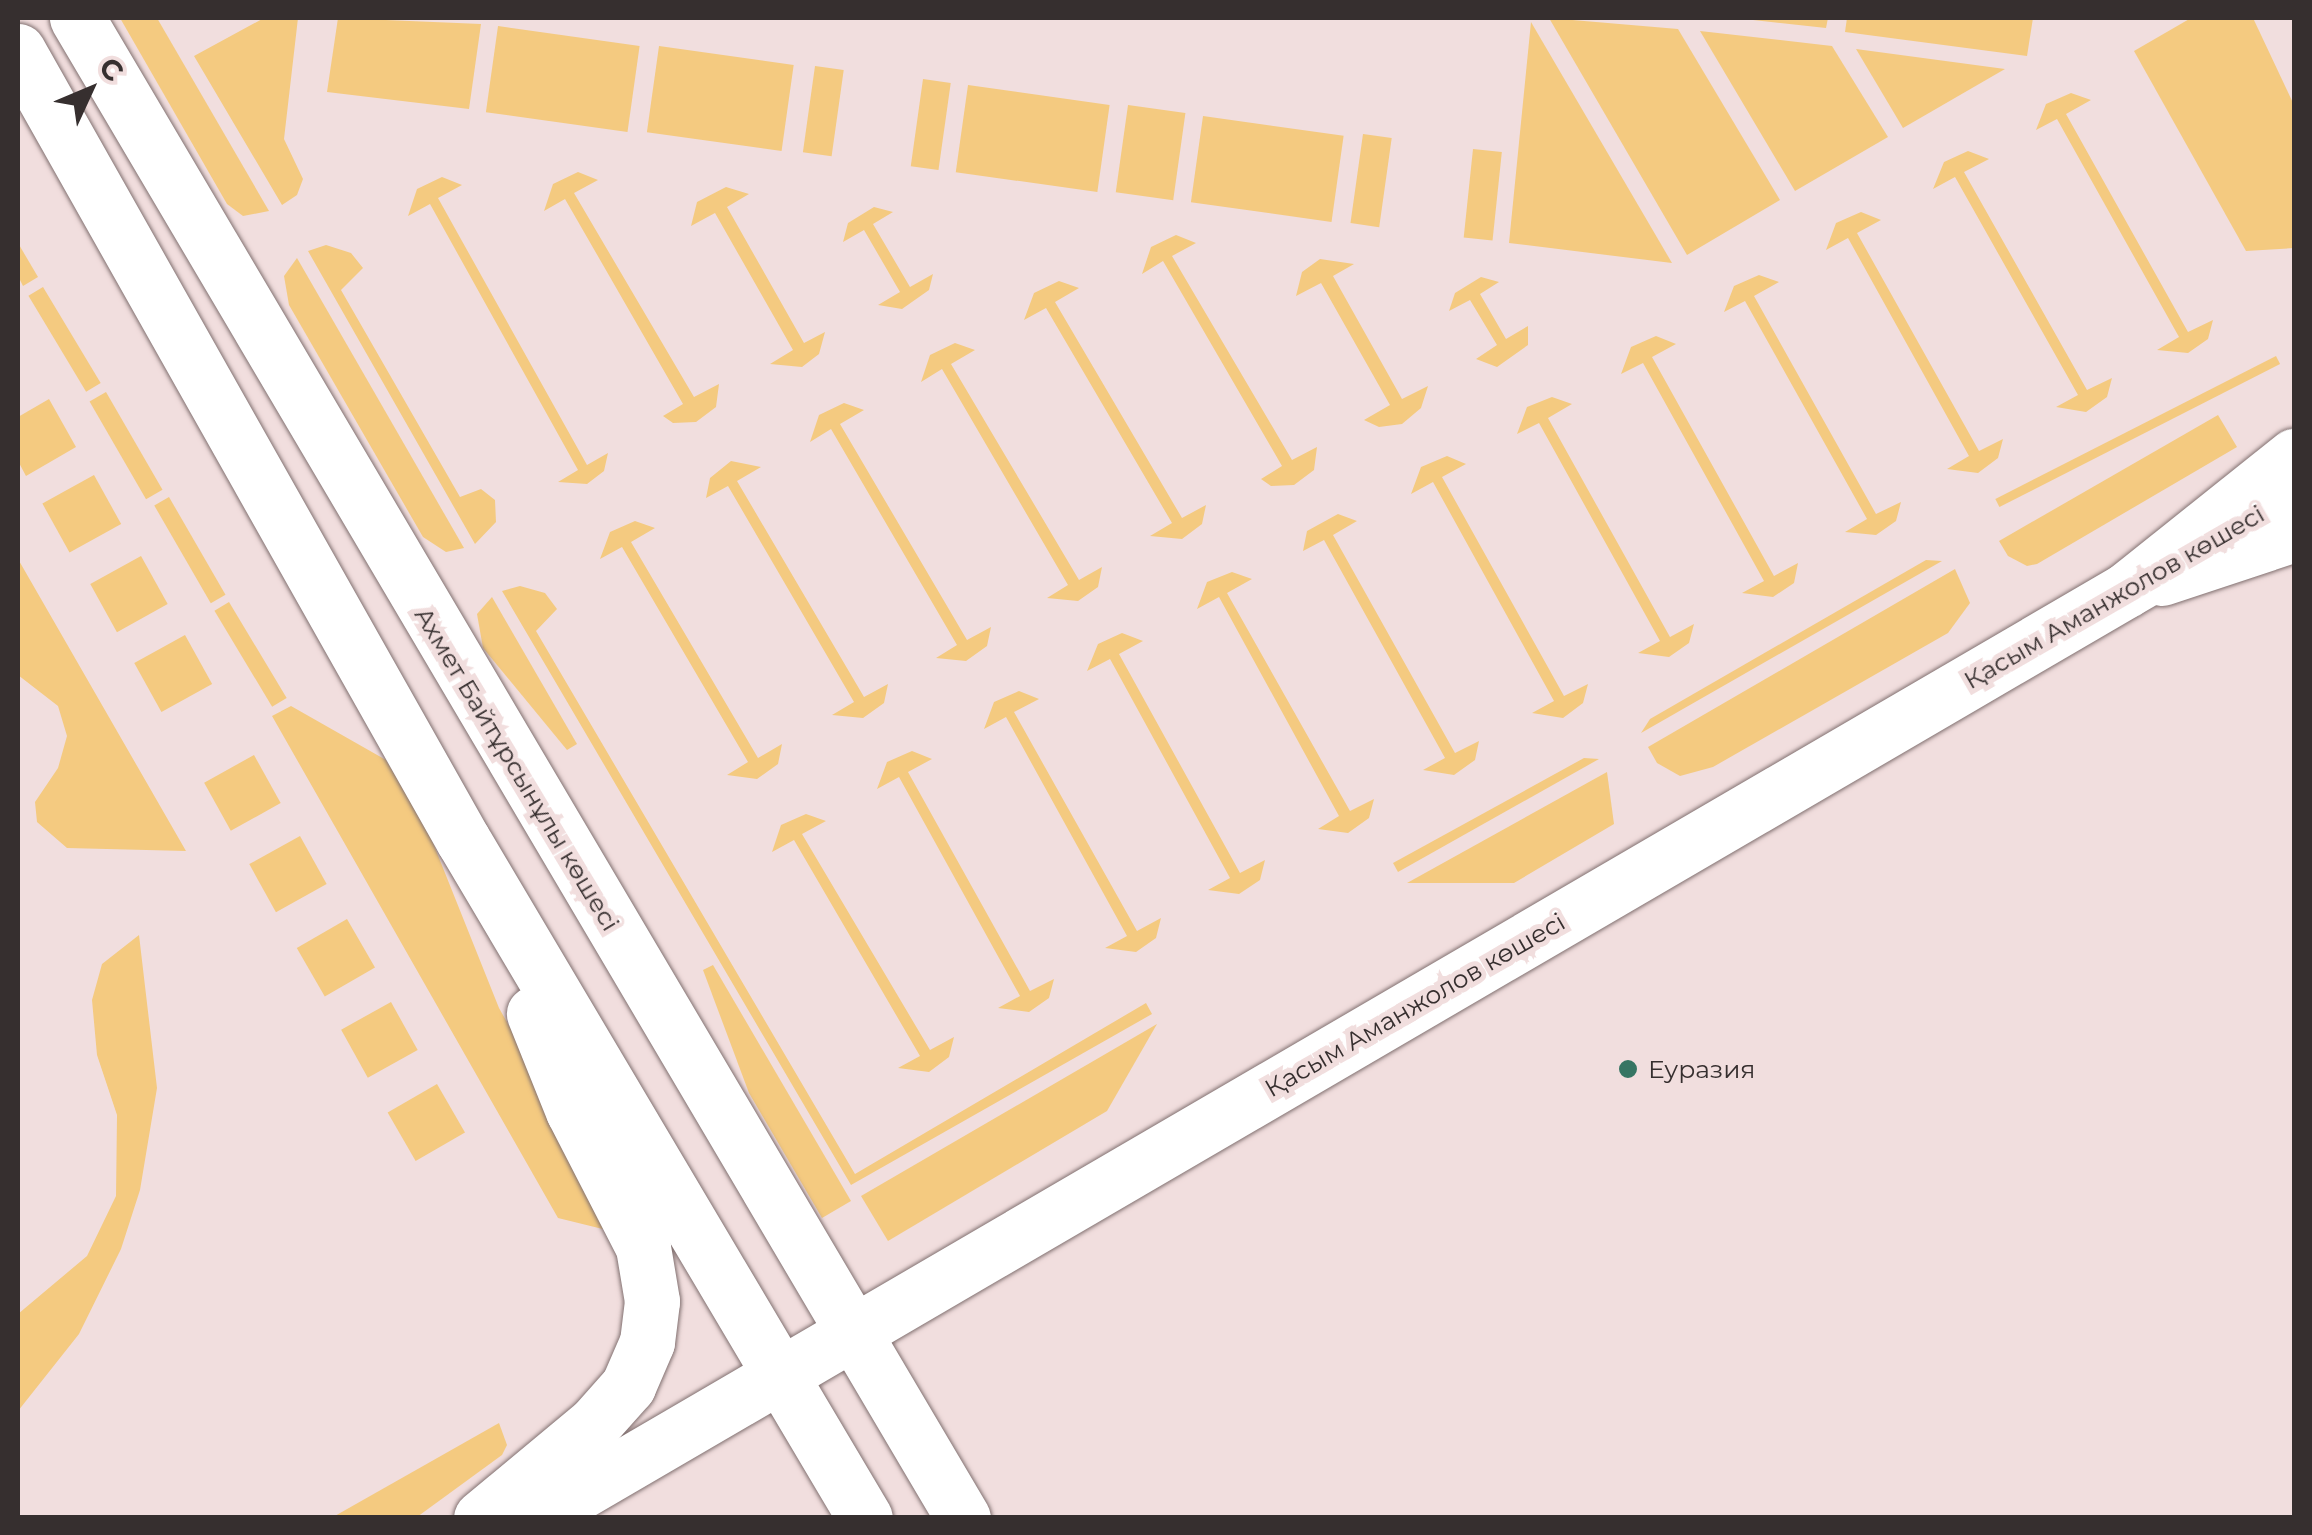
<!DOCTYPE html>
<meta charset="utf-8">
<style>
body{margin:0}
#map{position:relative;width:2312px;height:1535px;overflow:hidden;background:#f1dede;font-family:Montserrat,sans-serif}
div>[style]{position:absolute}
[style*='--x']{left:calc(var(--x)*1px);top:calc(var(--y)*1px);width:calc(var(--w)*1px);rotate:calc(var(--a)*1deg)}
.green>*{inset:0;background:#f4ca80;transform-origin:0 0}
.roads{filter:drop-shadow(0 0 2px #817070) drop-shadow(0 0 2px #817070)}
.minor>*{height:55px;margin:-27.5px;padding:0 27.5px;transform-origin:27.5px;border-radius:27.5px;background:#fff}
.major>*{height:55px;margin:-27.5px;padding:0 27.5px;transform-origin:27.5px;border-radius:27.5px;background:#fff}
.dots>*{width:28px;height:28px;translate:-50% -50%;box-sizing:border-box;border:5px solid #f1dede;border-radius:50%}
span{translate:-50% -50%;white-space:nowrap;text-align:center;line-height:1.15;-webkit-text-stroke:10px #f1dede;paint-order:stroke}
.street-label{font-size:25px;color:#362f2f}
.poi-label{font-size:25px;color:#362f2f}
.left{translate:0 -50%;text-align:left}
.frame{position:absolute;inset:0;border:20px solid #362f2f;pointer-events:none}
.north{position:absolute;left:40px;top:40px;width:100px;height:100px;-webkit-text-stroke:8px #f1dede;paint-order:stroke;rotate:46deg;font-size:28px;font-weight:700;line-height:40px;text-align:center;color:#362f2f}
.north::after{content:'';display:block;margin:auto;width:35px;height:45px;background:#362f2f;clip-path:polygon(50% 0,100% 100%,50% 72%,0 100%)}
</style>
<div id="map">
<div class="green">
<i style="clip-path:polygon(120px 18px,157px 18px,269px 211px,243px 216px,227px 204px)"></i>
<i style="clip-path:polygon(264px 18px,298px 18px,284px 139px,303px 179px,297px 195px,282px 205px,194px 56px)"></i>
<i style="clip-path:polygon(338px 18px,481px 24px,469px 109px,327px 92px)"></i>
<i style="clip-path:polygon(1549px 18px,1678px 29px,1780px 200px,1687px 255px)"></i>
<i style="clip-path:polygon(1735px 18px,1828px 18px,1826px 28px)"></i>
<i style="clip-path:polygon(1847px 18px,2033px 18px,2027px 56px,1845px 32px)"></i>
<i style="clip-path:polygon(2191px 18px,2253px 18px,2294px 105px,2294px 248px,2246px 251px,2134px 51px)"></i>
<i style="clip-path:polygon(1531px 22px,1672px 263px,1509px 243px)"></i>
<i style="left:498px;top:26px;width:143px;height:87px;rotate:8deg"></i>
<i style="clip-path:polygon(1700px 31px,1832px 46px,1888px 137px,1795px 191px)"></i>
<i style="left:659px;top:46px;width:136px;height:87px;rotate:8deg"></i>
<i style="clip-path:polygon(1856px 49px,2005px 69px,1903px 128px)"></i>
<i style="left:815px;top:66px;width:29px;height:87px;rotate:8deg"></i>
<i style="left:923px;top:79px;width:28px;height:88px;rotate:8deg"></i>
<i style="left:968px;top:85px;width:143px;height:88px;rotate:8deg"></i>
<i style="clip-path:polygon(2071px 93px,2091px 100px,2066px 114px,2188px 332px,2213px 320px,2208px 339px,2188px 353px,2157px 350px,2179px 337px,2057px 119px,2036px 130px,2046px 104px)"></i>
<i style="left:1128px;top:105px;width:58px;height:88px;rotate:8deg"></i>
<i style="left:1203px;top:116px;width:142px;height:87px;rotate:8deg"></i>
<i style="left:1363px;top:134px;width:29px;height:90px;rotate:8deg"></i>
<i style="left:1473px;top:149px;width:29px;height:89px;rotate:6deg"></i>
<i style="clip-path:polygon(1968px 151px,1989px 159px,1964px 172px,2087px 390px,2112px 378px,2107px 397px,2086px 412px,2056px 407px,2078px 395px,1955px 177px,1933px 189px,1944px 162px)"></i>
<i style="clip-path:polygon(578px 172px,598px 180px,574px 193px,694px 397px,719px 384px,716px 407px,696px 422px,673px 423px,663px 416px,683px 404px,565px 199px,544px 211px,553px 184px)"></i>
<i style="clip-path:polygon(442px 177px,462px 185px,438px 198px,587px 465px,608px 453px,604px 471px,587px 484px,558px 482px,578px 470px,430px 204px,408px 216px,417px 189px)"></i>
<i style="clip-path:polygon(726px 187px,749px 194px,727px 207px,804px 343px,825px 332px,819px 354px,802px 367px,770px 364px,793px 350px,715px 213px,691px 226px,697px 202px)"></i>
<i style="clip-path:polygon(874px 207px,893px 212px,873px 224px,910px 287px,933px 274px,929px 290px,902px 309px,878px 305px,900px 292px,864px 230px,843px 242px,848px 223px)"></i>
<i style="clip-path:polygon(1861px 212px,1881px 220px,1857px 233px,1979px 451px,2003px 439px,1998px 458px,1978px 473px,1947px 469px,1969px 456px,1848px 238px,1826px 250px,1836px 223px)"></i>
<i style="clip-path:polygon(1176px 235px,1196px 243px,1172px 256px,1292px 460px,1317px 447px,1314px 470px,1294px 485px,1271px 486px,1261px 479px,1282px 466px,1163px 261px,1142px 274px,1151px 247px)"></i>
<i style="clip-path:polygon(18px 243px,38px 277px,23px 286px,18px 276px)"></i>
<i style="clip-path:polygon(326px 245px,351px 253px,363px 268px,341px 290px,460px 497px,481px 489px,495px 500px,496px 522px,475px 544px,308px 251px)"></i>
<i style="clip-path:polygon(297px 258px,464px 548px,446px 552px,423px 537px,289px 305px,284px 276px)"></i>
<i style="clip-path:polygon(1320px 259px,1354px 264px,1333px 276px,1402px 399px,1428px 386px,1421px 408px,1402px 424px,1379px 427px,1364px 420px,1390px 405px,1321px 283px,1296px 296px,1302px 272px)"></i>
<i style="clip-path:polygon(1759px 275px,1779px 282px,1754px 296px,1876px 514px,1901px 502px,1896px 521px,1876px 535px,1845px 532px,1867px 519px,1745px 301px,1724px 312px,1734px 286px)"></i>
<i style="clip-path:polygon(1481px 277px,1499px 282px,1480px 294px,1506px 339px,1528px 326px,1528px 345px,1497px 367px,1476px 359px,1497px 345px,1470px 300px,1449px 311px,1455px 293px)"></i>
<i style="clip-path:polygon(1059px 281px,1079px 288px,1055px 302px,1182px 518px,1206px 505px,1202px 524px,1182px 539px,1150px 536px,1172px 523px,1046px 308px,1024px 320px,1034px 293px)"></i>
<i style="left:43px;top:287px;width:112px;height:17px;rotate:59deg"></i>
<i style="clip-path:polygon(1656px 336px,1676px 344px,1652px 357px,1774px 576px,1798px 563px,1794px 583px,1773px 597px,1742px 593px,1764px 581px,1643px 363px,1621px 374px,1631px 347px)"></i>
<i style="clip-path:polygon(955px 343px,975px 350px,951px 364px,1079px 580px,1102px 567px,1098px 587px,1078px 601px,1047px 598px,1068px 585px,942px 369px,921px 382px,930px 355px)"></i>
<i style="left:2276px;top:356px;width:9px;height:315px;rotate:63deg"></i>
<i style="left:106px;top:392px;width:113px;height:19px;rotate:60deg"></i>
<i style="clip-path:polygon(1552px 397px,1572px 404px,1548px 418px,1670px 637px,1694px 624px,1689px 643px,1669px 657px,1638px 653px,1660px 641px,1539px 423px,1517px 434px,1527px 407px)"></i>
<i style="clip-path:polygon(49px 399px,76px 447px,26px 476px,18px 461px,18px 417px)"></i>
<i style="clip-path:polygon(844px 403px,864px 410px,840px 424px,967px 640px,991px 627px,987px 646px,966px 661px,936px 658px,957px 645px,831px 429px,810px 442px,819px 415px)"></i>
<i style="clip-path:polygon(2218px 415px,2237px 447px,2037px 564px,2027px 566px,2008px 556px,1999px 541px)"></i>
<i style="clip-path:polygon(1447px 456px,1466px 464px,1442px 477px,1564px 696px,1588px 684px,1583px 703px,1563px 718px,1532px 713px,1554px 701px,1433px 482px,1411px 494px,1421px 467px)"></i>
<i style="clip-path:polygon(731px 461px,761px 467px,737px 481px,864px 697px,888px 684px,884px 703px,863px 718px,832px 715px,854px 702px,728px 486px,706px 498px,710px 478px)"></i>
<i style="left:94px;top:475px;width:56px;height:59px;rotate:61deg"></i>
<i style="left:169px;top:497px;width:113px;height:17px;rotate:60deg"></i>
<i style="clip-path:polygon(1338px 514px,1357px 521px,1333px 535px,1455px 753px,1479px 741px,1475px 760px,1454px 775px,1423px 770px,1445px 758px,1324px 540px,1303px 551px,1307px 531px)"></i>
<i style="clip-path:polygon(635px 521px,655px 528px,631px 542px,758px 758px,782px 744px,778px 764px,757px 779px,727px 775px,748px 762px,622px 547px,600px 559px,610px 532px)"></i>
<i style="left:141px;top:556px;width:55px;height:58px;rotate:61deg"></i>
<i style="clip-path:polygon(18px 559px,186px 851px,67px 848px,37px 822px,35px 802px,58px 768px,67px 736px,58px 706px,18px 675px)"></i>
<i style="clip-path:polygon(1926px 560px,1942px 561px,1641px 733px,1650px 719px)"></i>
<i style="clip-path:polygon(1955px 569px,1970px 603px,1948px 633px,1713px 767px,1680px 776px,1657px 763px,1648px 747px)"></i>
<i style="clip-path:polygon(1232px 572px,1252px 579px,1227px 593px,1350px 811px,1374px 799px,1369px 818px,1348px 833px,1318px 829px,1339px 816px,1219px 597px,1197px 609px,1207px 582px)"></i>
<i style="clip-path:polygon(520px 586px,545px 593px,557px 609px,536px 631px,855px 1174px,1146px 1003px,1152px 1014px,851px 1185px,502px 591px)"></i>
<i style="clip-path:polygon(492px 597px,577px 744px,567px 750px,483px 648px,477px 614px)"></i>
<i style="left:229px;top:602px;width:112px;height:17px;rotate:59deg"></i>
<i style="clip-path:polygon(1122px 633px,1143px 641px,1119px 654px,1240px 873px,1265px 860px,1260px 880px,1239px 894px,1208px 890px,1230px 878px,1110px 659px,1087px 671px,1098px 644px)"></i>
<i style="left:185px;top:635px;width:56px;height:58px;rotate:61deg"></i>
<i style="clip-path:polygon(1019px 691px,1039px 699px,1014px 712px,1137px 931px,1161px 918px,1156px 938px,1136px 952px,1105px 948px,1127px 936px,1006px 717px,984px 729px,994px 702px)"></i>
<i style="clip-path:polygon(291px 706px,386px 760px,429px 833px,499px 1008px,627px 1235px,558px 1218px,272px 716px)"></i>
<i style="clip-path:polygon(912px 751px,932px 759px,908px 772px,1030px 991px,1054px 979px,1049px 998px,1029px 1012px,998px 1008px,1020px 996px,899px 777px,877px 789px,887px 762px)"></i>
<i style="left:254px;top:755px;width:55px;height:57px;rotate:61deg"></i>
<i style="clip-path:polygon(1584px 758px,1599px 759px,1398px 872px,1393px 863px)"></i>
<i style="clip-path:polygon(1607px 772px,1614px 824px,1514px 883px,1407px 883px)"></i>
<i style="clip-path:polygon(806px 814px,826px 821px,802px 834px,930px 1050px,954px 1037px,949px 1057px,929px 1072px,898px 1068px,920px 1056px,794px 840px,772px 852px,781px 825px)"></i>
<i style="left:300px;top:836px;width:55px;height:58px;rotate:61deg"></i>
<i style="left:347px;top:919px;width:56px;height:58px;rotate:60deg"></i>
<i style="clip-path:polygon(139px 935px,157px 1088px,140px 1190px,121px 1249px,79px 1334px,18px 1411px,18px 1314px,87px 1256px,116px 1196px,117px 1115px,97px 1055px,92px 1000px,102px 964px)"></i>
<i style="clip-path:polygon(713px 965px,851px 1201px,822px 1218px,749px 1093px,703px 970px)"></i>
<i style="left:391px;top:1002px;width:55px;height:57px;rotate:61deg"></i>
<i style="clip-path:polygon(1157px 1024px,1107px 1111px,888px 1241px,861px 1196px)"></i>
<i style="left:437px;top:1084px;width:56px;height:57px;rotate:60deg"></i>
<i style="clip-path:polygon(499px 1423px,507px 1445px,502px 1455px,417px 1517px,333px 1517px)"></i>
</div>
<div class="roads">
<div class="minor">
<i style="--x:77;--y:18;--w:1742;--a:59.43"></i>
<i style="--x:18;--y:51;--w:906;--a:60.58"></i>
<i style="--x:463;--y:840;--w:788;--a:59.34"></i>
<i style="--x:481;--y:1518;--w:148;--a:-39.8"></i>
<i style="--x:595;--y:1423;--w:50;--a:-48.3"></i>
<i style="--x:628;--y:1386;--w:48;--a:-66.6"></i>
<i style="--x:647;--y:1342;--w:41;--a:-83"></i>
<i style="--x:652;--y:1301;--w:55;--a:-99.5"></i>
<i style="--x:643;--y:1247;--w:153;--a:-117.2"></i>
<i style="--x:573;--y:1111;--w:105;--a:-111.9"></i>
<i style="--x:535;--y:1518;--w:2036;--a:-30.25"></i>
</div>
<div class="major">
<i style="--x:2162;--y:578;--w:139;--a:-18.4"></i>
<i style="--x:2126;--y:590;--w:215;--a:-38.6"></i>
</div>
</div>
<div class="dots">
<i style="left:1628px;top:1069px;background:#367563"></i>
</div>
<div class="street-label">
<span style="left:2114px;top:597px;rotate:-30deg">Қасым Аманжолов көшесі</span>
<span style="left:517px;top:769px;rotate:59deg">Ахмет Байтұрсынұлы көшесі</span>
<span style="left:1415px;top:1005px;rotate:-30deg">Қасым Аманжолов көшесі</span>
</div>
<div class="poi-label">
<span class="left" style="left:1648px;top:1069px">Еуразия</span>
</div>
<div class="frame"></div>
<div class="north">С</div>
</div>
